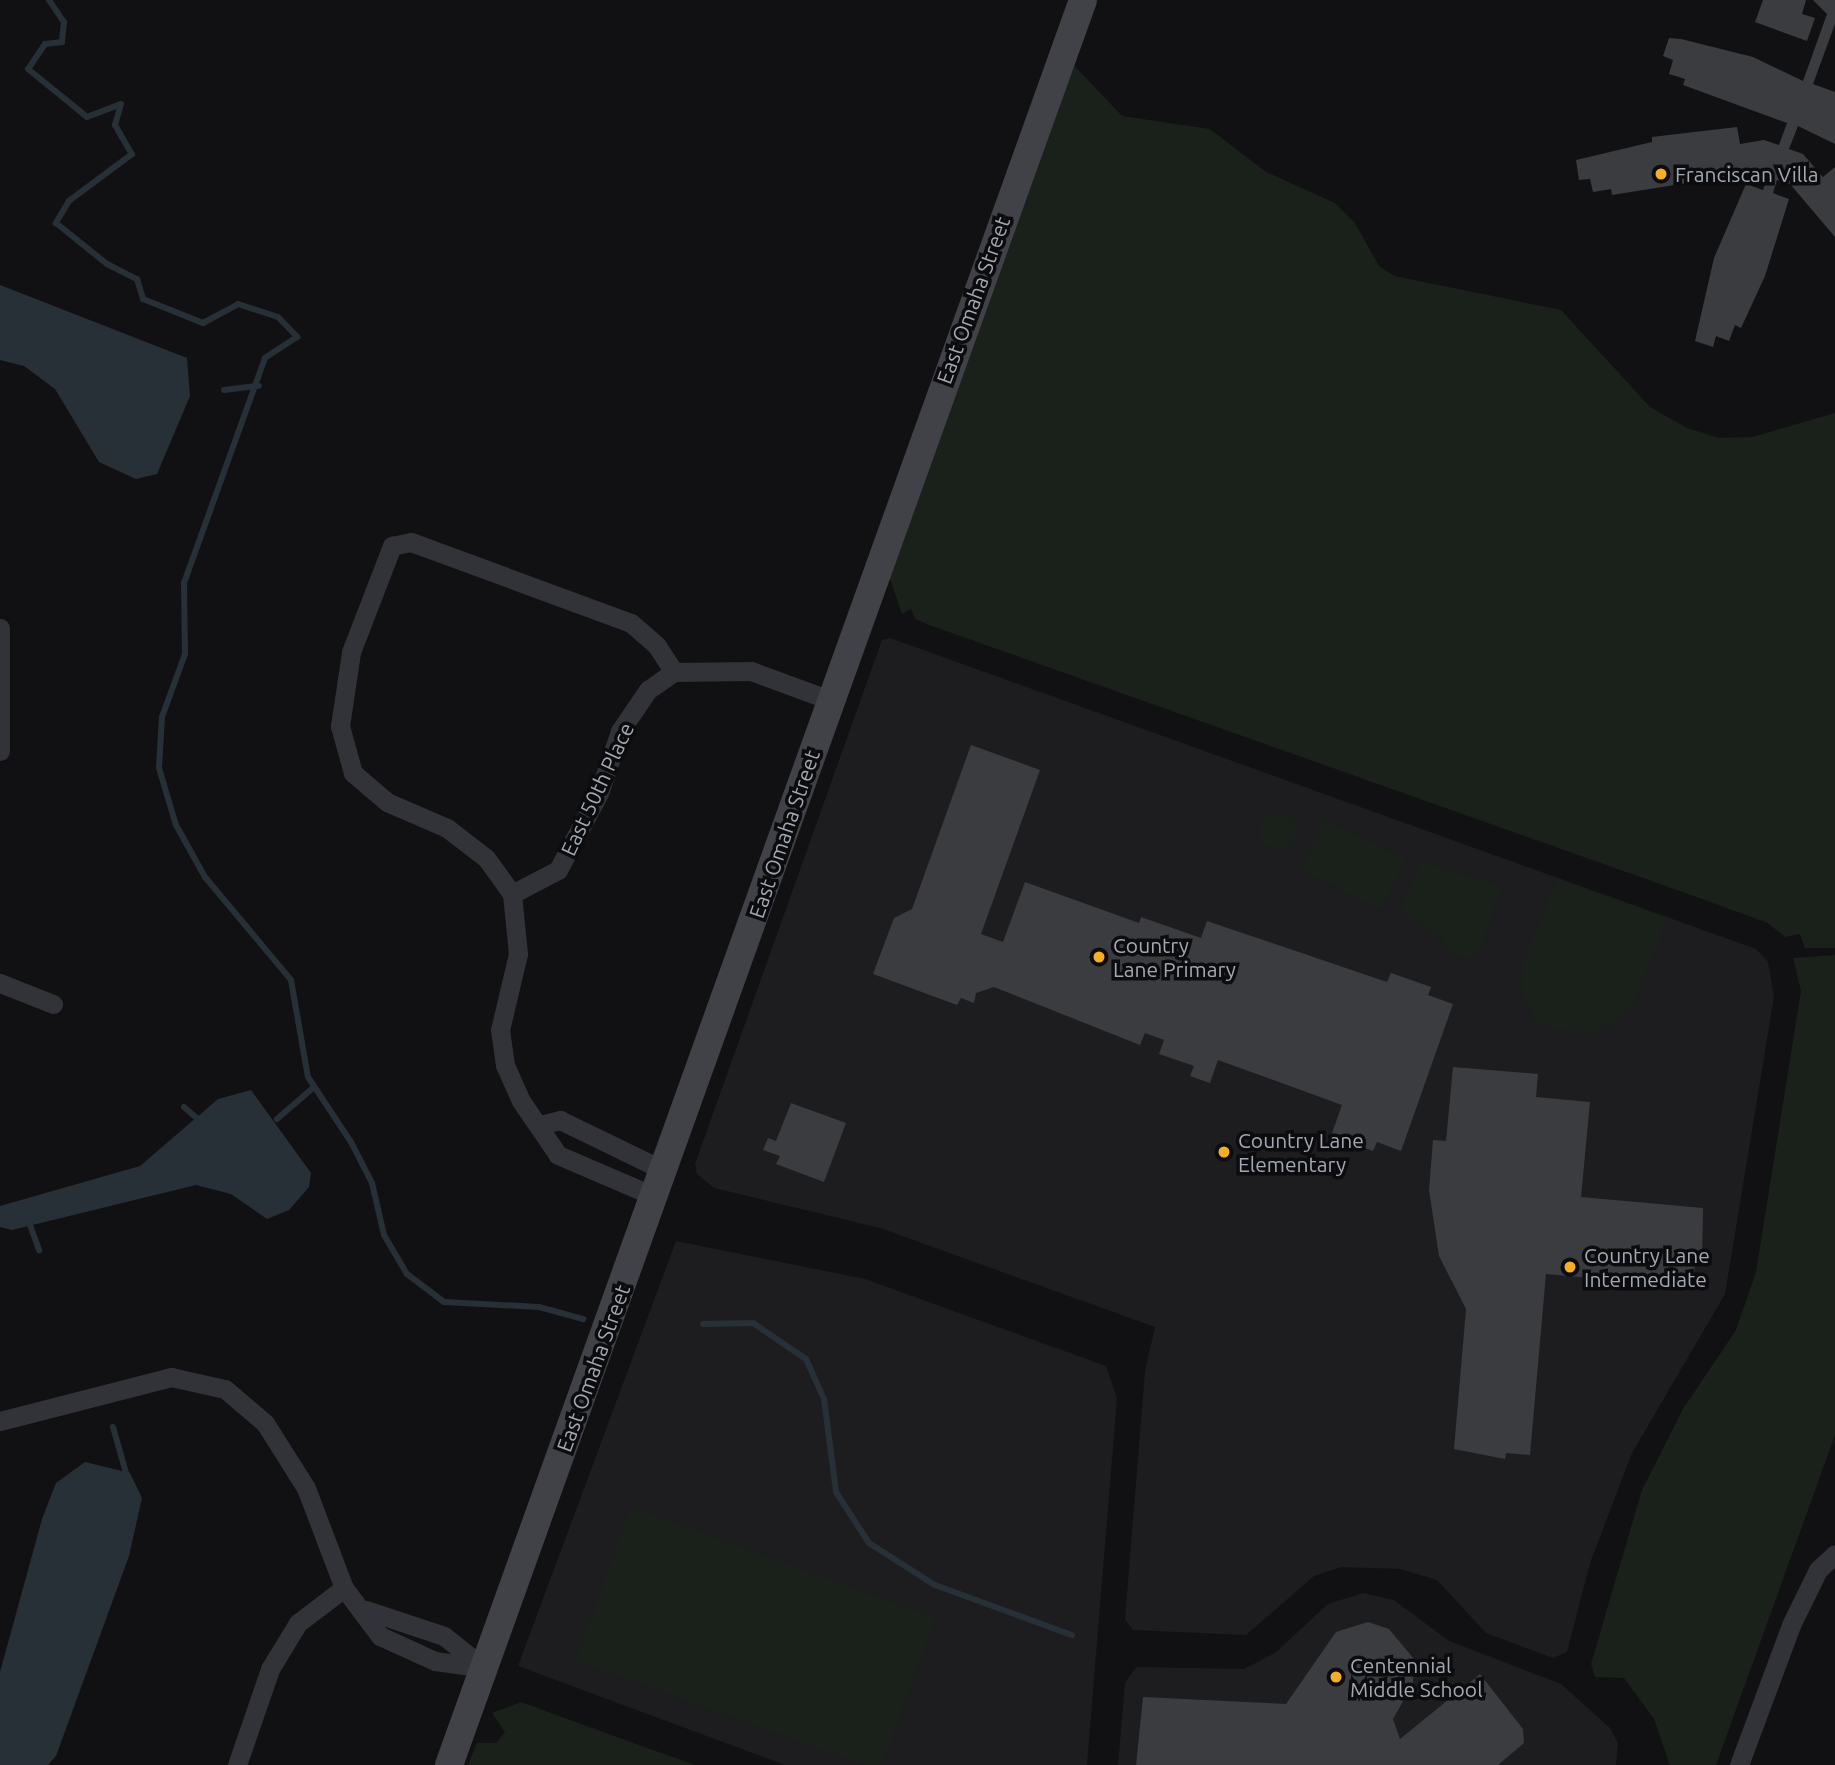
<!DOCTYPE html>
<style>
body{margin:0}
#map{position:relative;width:1835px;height:1765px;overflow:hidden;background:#111113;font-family:Ubuntu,sans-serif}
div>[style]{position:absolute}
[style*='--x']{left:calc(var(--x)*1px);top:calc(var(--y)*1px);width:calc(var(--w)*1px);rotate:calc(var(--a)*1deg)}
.built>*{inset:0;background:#1d1d20}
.green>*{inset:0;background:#19211a;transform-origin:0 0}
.round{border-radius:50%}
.water>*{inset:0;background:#273037}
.stream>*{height:6px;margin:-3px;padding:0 3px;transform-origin:3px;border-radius:3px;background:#273037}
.building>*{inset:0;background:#3b3c40}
.minor>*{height:19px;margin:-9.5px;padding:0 9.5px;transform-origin:9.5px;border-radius:9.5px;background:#323338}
.secondary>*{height:28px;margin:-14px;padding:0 14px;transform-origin:14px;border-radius:14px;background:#404248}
.dots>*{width:19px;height:19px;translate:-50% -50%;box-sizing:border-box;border:4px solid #0c0c0e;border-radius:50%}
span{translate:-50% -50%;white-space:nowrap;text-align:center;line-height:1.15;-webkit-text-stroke:7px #0c0c0e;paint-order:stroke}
.poi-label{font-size:21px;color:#a2a8b4}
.left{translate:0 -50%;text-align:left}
.street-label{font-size:21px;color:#a2a8b4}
</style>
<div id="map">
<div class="built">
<i style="clip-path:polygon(890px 638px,1756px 949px,1768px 962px,1774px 997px,1725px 1294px,1632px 1453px,1590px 1563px,1567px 1652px,1553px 1658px,1486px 1633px,1437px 1580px,1400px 1569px,1341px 1567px,1314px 1576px,1246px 1635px,1133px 1630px,1125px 1619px,1145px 1371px,1155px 1327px,880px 1228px,714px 1188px,697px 1174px,695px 1164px,882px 640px)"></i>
<i style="clip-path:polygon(676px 1241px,865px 1279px,1106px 1366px,1117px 1398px,1087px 1765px,785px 1765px,518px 1666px)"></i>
<i style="clip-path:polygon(1363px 1593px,1394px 1600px,1449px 1641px,1561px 1684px,1610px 1728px,1618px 1743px,1616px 1765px,1118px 1765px,1125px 1683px,1136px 1667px,1244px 1669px,1275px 1653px,1328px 1604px)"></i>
</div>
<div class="green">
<i style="clip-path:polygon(1071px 62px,1122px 116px,1210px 129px,1266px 172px,1335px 203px,1355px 223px,1379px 266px,1394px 276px,1561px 310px,1650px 407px,1687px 428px,1719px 438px,1752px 437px,1835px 413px,1835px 948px,1805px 948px,1800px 934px,1785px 937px,1768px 923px,1691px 895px,932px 626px,915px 619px,911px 609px,902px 614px,889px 576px)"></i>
<i class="round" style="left:1260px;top:813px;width:36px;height:36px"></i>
<i style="left:1325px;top:820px;width:90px;height:56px;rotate:26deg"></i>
<i style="clip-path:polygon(1420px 862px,1501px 886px,1482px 945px,1470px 959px,1452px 954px,1443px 939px,1401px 911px)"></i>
<i style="clip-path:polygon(1557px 879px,1668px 918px,1631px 1008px,1596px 1034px,1548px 1028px,1534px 1018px,1521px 991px,1522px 966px)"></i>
<i style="clip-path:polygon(1835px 955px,1835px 1435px,1716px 1765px,1670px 1765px,1654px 1719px,1624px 1678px,1595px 1677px,1591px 1664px,1642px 1490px,1683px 1409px,1736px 1330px,1756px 1272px,1801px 991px,1793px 958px)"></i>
<i style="left:631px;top:1507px;width:324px;height:163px;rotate:20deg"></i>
<i style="clip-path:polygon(521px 1702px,636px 1744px,695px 1765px,468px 1765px,477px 1743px,496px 1743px,505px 1732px,492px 1713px)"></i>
</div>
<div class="water">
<i style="clip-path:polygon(0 285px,187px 358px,190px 396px,157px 474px,136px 479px,99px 462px,55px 389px,24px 366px,0 360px)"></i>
<i style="clip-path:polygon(251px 1090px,311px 1173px,309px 1187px,289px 1210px,267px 1219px,231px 1194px,196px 1185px,12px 1230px,0 1227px,0 1206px,140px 1166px,218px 1099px)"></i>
<i style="clip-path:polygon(85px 1462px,130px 1473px,142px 1498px,129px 1556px,56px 1756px,48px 1765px,0 1765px,0 1672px,42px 1519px,56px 1483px)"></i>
</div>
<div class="stream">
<i style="--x:49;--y:0;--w:27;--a:56"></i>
<i style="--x:64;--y:22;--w:20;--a:96"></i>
<i style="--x:62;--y:42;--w:17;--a:173"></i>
<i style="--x:45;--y:44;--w:30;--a:124"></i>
<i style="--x:28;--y:69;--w:76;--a:39.1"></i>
<i style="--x:87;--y:117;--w:36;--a:-21"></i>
<i style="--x:121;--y:104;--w:22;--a:106"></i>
<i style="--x:115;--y:125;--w:34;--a:60"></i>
<i style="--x:132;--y:154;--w:79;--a:143.3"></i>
<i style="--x:69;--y:201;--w:26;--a:121"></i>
<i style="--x:56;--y:223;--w:65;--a:38.8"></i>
<i style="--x:107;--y:264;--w:34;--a:27"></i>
<i style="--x:137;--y:279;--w:21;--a:73"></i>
<i style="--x:143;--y:299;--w:65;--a:21.8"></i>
<i style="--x:203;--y:323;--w:40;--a:-28"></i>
<i style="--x:238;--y:304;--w:42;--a:18"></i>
<i style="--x:278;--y:317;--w:28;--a:46"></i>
<i style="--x:297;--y:337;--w:38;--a:147"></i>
<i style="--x:265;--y:358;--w:239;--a:109.8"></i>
<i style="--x:184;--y:583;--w:71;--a:89.2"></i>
<i style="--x:185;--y:654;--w:67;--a:110.1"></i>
<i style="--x:162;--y:717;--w:51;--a:93.4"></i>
<i style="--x:159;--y:768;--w:59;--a:73.4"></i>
<i style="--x:176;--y:825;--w:60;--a:60.9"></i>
<i style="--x:205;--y:877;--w:134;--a:50.1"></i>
<i style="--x:291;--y:980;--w:98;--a:80.1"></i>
<i style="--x:308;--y:1077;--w:78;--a:56.5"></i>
<i style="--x:351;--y:1142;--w:46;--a:62.9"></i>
<i style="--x:372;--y:1183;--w:53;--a:77"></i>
<i style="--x:384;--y:1235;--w:45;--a:59.5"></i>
<i style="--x:407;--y:1274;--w:46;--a:37.1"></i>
<i style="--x:444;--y:1302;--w:95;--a:3"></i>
<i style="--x:539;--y:1307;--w:46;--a:15.3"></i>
<i style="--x:224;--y:390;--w:35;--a:-7"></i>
<i style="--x:184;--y:1107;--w:18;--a:41"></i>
<i style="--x:277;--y:1119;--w:49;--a:-40.9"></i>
<i style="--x:30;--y:1225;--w:27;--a:70"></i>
<i style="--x:703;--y:1324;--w:50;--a:-1.1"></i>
<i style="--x:753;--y:1323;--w:64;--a:34.2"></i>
<i style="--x:806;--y:1359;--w:44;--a:65.8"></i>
<i style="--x:824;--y:1399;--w:94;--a:82.6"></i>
<i style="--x:836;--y:1492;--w:61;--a:57.1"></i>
<i style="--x:869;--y:1543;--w:78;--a:32.5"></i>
<i style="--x:935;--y:1585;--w:146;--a:20.1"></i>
<i style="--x:113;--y:1427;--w:48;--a:74.2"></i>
</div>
<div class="building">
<i style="clip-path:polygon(1763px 0,1806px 0,1802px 14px,1815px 18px,1807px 41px,1755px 22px)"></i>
<i style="clip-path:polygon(1813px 0,1835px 0,1835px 24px,1813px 84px,1835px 92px,1835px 144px,1798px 126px,1789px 149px,1803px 154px,1823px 177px,1835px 167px,1835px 237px,1790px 184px,1777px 180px,1773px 193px,1789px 199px,1765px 276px,1741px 328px,1735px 325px,1729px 341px,1716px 336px,1713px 347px,1695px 341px,1714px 258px,1746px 184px,1763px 190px,1768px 176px,1756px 172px,1612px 195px,1611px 189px,1593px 192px,1590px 179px,1579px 180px,1576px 160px,1652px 142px,1652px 137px,1737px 127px,1740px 144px,1764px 140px,1779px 145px,1787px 123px,1683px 85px,1685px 79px,1669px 74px,1673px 60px,1663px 56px,1669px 38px,1681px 39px,1753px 57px,1803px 81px,1827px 14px)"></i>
<i style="clip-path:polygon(971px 745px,1040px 770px,981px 934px,1003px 942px,1025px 882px,1139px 923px,1141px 917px,1201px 938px,1207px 921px,1387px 982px,1391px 973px,1431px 987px,1428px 995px,1453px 1004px,1401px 1151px,1377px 1142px,1373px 1151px,1331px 1136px,1342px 1105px,1218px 1060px,1210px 1083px,1190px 1076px,1194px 1066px,1159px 1054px,1164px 1040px,1145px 1033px,1140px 1045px,994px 987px,976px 993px,974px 1003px,961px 998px,957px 1005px,873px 974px,894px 918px,912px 909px)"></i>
<i style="clip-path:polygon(1453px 1067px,1538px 1074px,1536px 1097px,1590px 1102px,1581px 1197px,1703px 1208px,1702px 1263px,1695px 1263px,1693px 1287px,1546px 1274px,1530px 1455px,1506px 1453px,1505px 1459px,1454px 1449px,1466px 1309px,1439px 1256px,1429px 1190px,1433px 1140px,1446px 1141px)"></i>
<i style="clip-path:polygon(791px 1103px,846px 1123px,824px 1182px,776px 1164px,780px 1156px,763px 1150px,768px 1138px,776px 1141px)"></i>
<i style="clip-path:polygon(1368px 1622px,1389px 1629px,1414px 1659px,1413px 1684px,1393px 1719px,1400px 1739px,1480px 1674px,1523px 1729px,1524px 1743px,1498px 1765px,1136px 1765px,1143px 1697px,1286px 1704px,1336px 1632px)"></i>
</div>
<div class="minor">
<i style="--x:0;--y:628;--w:123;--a:90"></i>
<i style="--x:512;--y:894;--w:52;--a:-27.6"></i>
<i style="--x:558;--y:870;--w:87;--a:-62"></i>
<i style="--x:599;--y:793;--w:65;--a:-71.3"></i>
<i style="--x:620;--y:731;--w:50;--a:-55.7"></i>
<i style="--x:648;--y:690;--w:32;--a:-35"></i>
<i style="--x:0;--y:983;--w:57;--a:21.6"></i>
<i style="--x:540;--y:1125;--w:21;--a:-14"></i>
<i style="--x:560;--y:1120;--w:117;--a:25.9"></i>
<i style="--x:656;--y:1197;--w:107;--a:-156.8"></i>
<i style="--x:558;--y:1155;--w:65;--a:-124.4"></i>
<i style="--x:521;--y:1101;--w:39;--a:-114"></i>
<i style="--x:505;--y:1065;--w:35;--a:-98"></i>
<i style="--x:500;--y:1030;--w:78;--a:-76.7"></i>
<i style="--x:518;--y:954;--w:60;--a:-95.7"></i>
<i style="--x:512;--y:894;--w:44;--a:-125.8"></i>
<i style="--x:486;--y:858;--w:49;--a:-142.4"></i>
<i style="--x:447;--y:828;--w:65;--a:-156.6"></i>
<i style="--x:387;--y:802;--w:45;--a:-139.5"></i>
<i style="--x:353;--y:773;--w:49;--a:-105.5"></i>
<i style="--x:340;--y:726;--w:75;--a:-81.5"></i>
<i style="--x:351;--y:652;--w:114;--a:-68.9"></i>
<i style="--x:392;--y:546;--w:19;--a:-12"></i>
<i style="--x:411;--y:542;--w:234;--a:20.2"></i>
<i style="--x:631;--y:623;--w:35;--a:41"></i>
<i style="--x:657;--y:646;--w:31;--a:57"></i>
<i style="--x:674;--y:672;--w:77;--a:-0.7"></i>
<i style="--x:751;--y:671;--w:84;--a:20.2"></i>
<i style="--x:0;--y:1421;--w:177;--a:-14.4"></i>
<i style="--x:171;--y:1377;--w:55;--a:12.5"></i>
<i style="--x:225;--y:1389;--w:52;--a:40.4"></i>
<i style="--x:265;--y:1423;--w:77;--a:57.8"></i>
<i style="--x:306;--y:1488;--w:107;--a:69.2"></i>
<i style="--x:344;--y:1588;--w:60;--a:53.1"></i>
<i style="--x:380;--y:1636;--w:60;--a:24.4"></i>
<i style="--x:435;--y:1661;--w:49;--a:8.1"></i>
<i style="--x:366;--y:1610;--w:82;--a:18.4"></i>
<i style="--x:444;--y:1636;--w:50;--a:38.5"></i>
<i style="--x:237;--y:1765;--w:102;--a:-71"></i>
<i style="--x:270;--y:1669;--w:54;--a:-58.7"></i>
<i style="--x:298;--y:1623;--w:58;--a:-37.3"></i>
<i style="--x:1739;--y:1765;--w:149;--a:-69.6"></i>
<i style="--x:1791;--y:1625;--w:61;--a:-63.9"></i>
<i style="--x:1818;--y:1570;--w:23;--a:-43"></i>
</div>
<div class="secondary">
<i style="--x:449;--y:1765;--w:1875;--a:-70.24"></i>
</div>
<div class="dots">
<i style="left:1661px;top:174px;background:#f6ae26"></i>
<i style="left:1099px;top:957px;background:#f6ae26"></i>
<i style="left:1224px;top:1152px;background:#f6ae26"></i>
<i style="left:1570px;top:1267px;background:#f6ae26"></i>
<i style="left:1336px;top:1677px;background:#f6ae26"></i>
</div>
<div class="poi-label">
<span class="left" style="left:1675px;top:174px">Franciscan Villa</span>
<span class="left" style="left:1113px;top:957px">Country<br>Lane Primary</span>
<span class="left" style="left:1238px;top:1152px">Country Lane<br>Elementary</span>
<span class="left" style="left:1584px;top:1267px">Country Lane<br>Intermediate</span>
<span class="left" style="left:1350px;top:1677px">Centennial<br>Middle School</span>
</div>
<div class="street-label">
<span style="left:973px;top:300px;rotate:-70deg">East Omaha Street</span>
<span style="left:597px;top:789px;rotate:-65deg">East 50th Place</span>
<span style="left:784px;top:834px;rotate:-71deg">East Omaha Street</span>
<span style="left:593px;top:1368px;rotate:-70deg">East Omaha Street</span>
</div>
</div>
